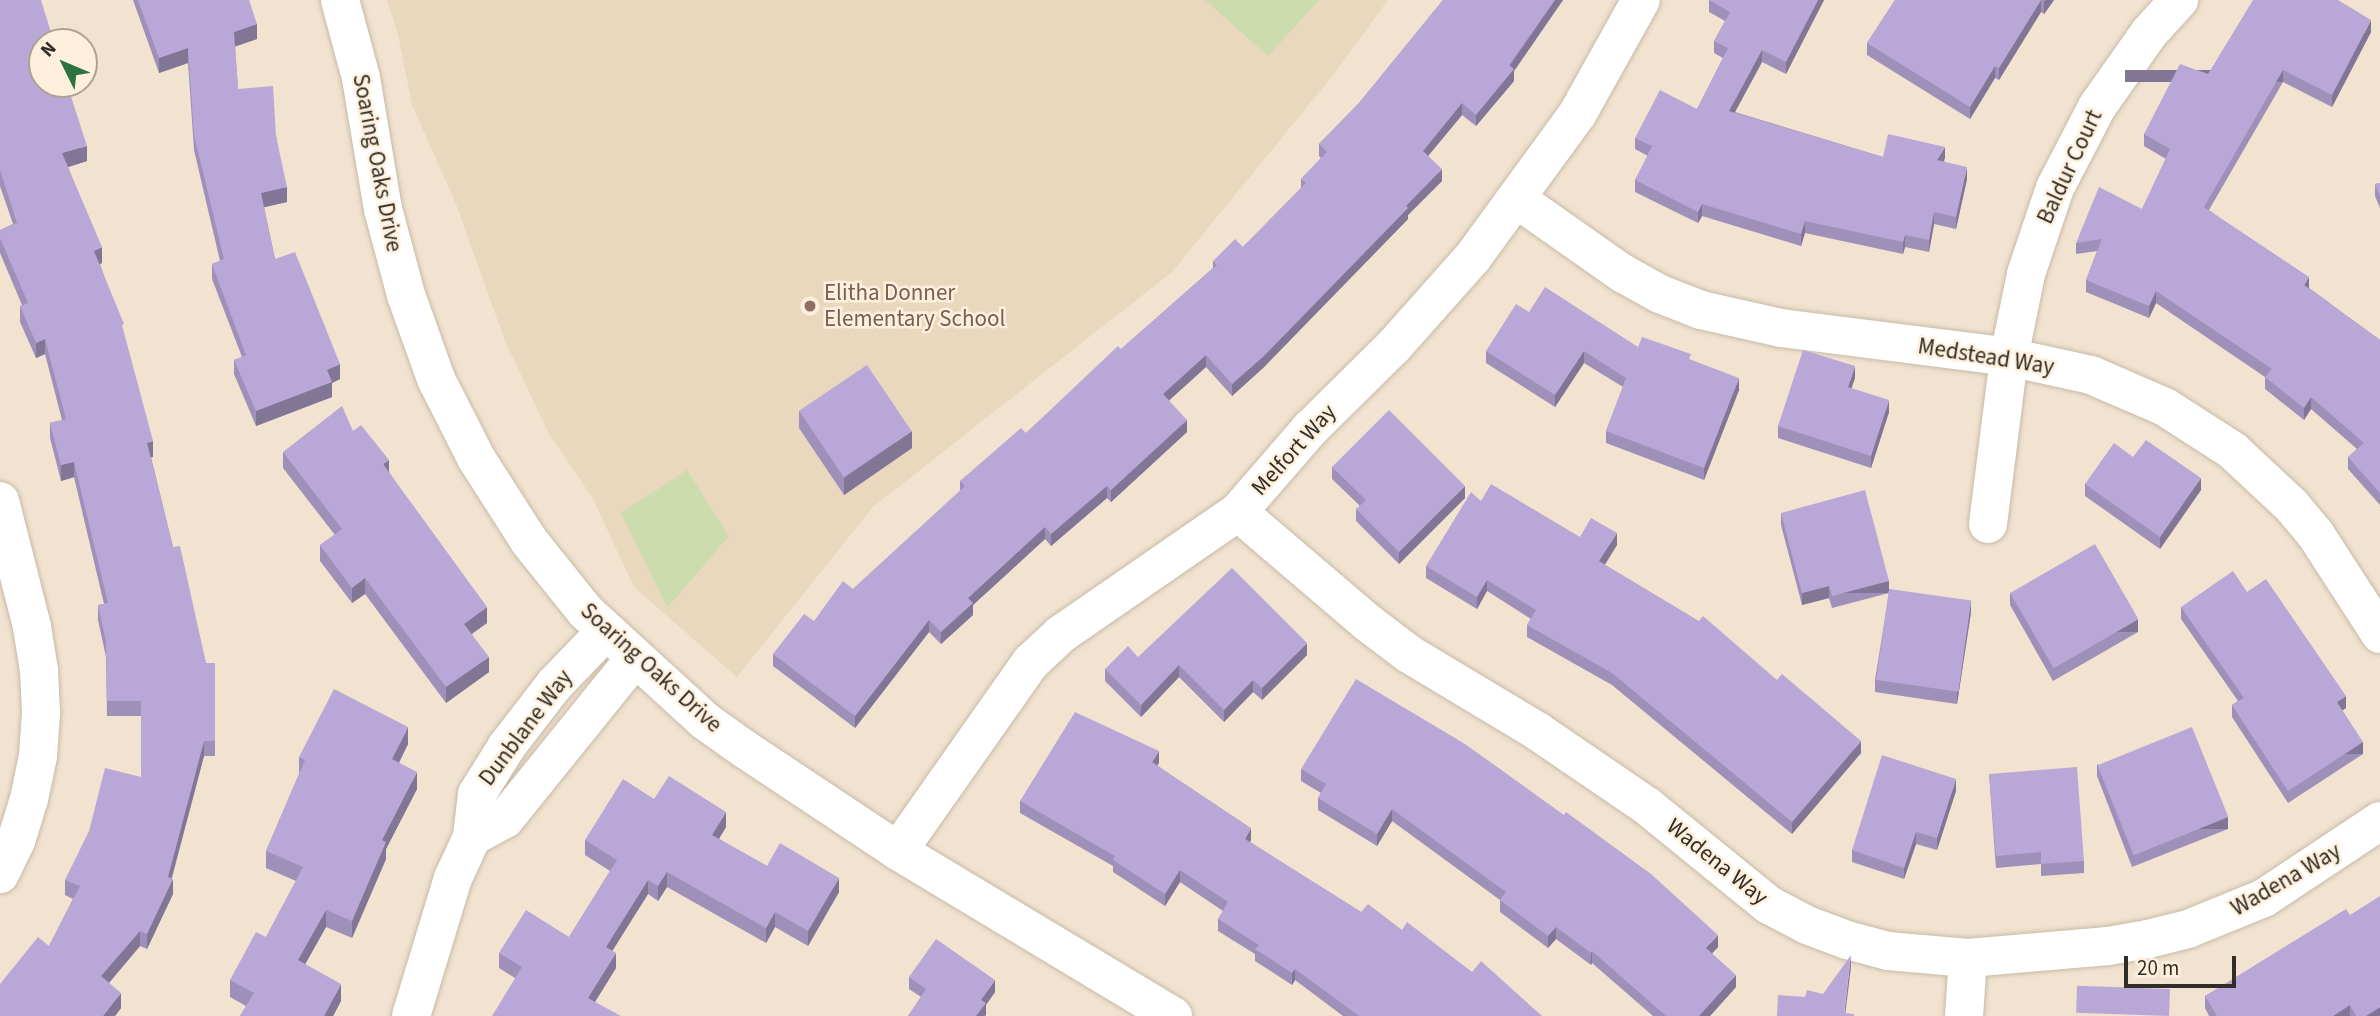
<!DOCTYPE html>
<style>
body{margin:0}
#map{position:relative;width:2380px;height:1016px;overflow:hidden;background:#f1e3d0;font-family:"Source Sans 3",sans-serif}
div>[style]{position:absolute}
[style*='--x']{left:calc(var(--x)*1px);top:calc(var(--y)*1px);width:calc(var(--w)*1px);rotate:calc(var(--a)*1deg)}
.built>*{inset:0;background:#ead8be}
.green>*{inset:0;background:#ccdcae}
.roads{filter:drop-shadow(0 0 2px #c7baa7) drop-shadow(0 0 2px #c7baa7)}
.street>*{height:38px;margin:-19px;padding:0 19px;transform-origin:19px;border-radius:19px;background:#fff}
.secondary>*{height:38px;margin:-19px;padding:0 19px;transform-origin:19px;border-radius:19px;background:#fff}
.wall>*{inset:0;background:#9f90b9}
.shaded-wall>*{inset:0;background:#827696;transform-origin:0 0}
.building>*{inset:0;background:#b9a8d7;transform-origin:0 0}
.dots>*{width:19px;height:19px;translate:-50% -50%;box-sizing:border-box;border:4px solid #fef0dd;border-radius:50%}
span{translate:-50% -50%;white-space:nowrap;text-align:center;line-height:1.15;-webkit-text-stroke:5px #fef0dd;paint-order:stroke}
.street-label{font-size:23px;color:#322d26}
.education-label{font-size:23px;color:#785e54}
.left{translate:0 -50%;text-align:left}
.north{position:absolute;left:28px;top:28px;width:70px;height:70px;box-sizing:border-box;background:#fef0dd;border:2px solid #aca294;border-radius:50%;rotate:313deg;font-size:19px;font-weight:700;line-height:28px;text-align:center;color:#322d26}
.north::after{content:'';display:block;margin:auto;width:24px;height:32px;background:#2b7340;clip-path:polygon(50% 0,100% 100%,50% 72%,0 100%)}
.scale{position:absolute;left:2124px;top:956px;width:112px;height:32px;box-sizing:border-box;border:4px solid #322d26;border-top:0;padding-left:9px;font-size:21px;line-height:24px;white-space:nowrap;color:#322d26;-webkit-text-stroke:5px #fef0dd;paint-order:stroke}
</style>
<div id="map">
<div class="built">
<i style="clip-path:polygon(387px 0,1388px 0,1334px 74px,1172px 272px,873px 507px,737px 677px,634px 587px,592px 497px,549px 434px,505px 341px,456px 204px,412px 105px,398px 35px)"></i>
</div>
<div class="green">
<i style="clip-path:polygon(1205px 0,1319px 0,1268px 56px)"></i>
<i style="clip-path:polygon(687px 470px,729px 536px,667px 608px,621px 513px)"></i>
</div>
<div class="roads">
<div class="street">
<i style="--x:1518;--y:200;--w:127;--a:35.1"></i>
<i style="--x:1622;--y:273;--w:43;--a:28.9"></i>
<i style="--x:1660;--y:294;--w:44;--a:21.3"></i>
<i style="--x:1701;--y:310;--w:82;--a:12.7"></i>
<i style="--x:1781;--y:328;--w:230;--a:7.2"></i>
<i style="--x:2009;--y:357;--w:84;--a:12.4"></i>
<i style="--x:2091;--y:375;--w:81;--a:23.4"></i>
<i style="--x:2165;--y:407;--w:80;--a:32.7"></i>
<i style="--x:2232;--y:450;--w:81;--a:43"></i>
<i style="--x:2291;--y:505;--w:39;--a:50"></i>
<i style="--x:2316;--y:535;--w:118;--a:57.1"></i>
<i style="--x:0;--y:501;--w:130;--a:75.7"></i>
<i style="--x:32;--y:627;--w:44;--a:80.8"></i>
<i style="--x:39;--y:670;--w:43;--a:87.3"></i>
<i style="--x:41;--y:713;--w:43;--a:94"></i>
<i style="--x:38;--y:756;--w:44;--a:101.8"></i>
<i style="--x:29;--y:799;--w:44;--a:107.2"></i>
<i style="--x:16;--y:841;--w:37;--a:116"></i>
<i style="--x:1238;--y:512;--w:171;--a:40.5"></i>
<i style="--x:1368;--y:623;--w:51;--a:37.1"></i>
<i style="--x:1409;--y:654;--w:149;--a:31"></i>
<i style="--x:1537;--y:731;--w:133;--a:34.3"></i>
<i style="--x:1647;--y:806;--w:157;--a:39.1"></i>
<i style="--x:1769;--y:905;--w:43;--a:27.8"></i>
<i style="--x:1807;--y:925;--w:43;--a:20.6"></i>
<i style="--x:1847;--y:940;--w:42;--a:15"></i>
<i style="--x:1888;--y:951;--w:80;--a:5"></i>
<i style="--x:1968;--y:958;--w:141;--a:-4.9"></i>
<i style="--x:2108;--y:946;--w:41;--a:-9.9"></i>
<i style="--x:2148;--y:939;--w:41;--a:-14"></i>
<i style="--x:2188;--y:929;--w:82;--a:-22.2"></i>
<i style="--x:2264;--y:898;--w:139;--a:-33.6"></i>
<i style="--x:1988;--y:524;--w:168;--a:-82.8"></i>
<i style="--x:2009;--y:357;--w:85;--a:-78.4"></i>
<i style="--x:2026;--y:274;--w:91;--a:-71.4"></i>
<i style="--x:2055;--y:188;--w:91;--a:-62.6"></i>
<i style="--x:2097;--y:107;--w:90;--a:-54.9"></i>
<i style="--x:2149;--y:33;--w:45;--a:-47.7"></i>
<i style="--x:472;--y:837;--w:38;--a:-29"></i>
<i style="--x:505;--y:819;--w:207;--a:-51.1"></i>
<i style="--x:898;--y:851;--w:231;--a:-54.9"></i>
<i style="--x:1031;--y:662;--w:41;--a:-43"></i>
<i style="--x:1061;--y:634;--w:215;--a:-34.6"></i>
<i style="--x:1238;--y:512;--w:110;--a:-49.1"></i>
<i style="--x:1310;--y:429;--w:118;--a:-44.7"></i>
<i style="--x:1394;--y:346;--w:119;--a:-48.4"></i>
<i style="--x:1473;--y:257;--w:178;--a:-53.9"></i>
<i style="--x:1578;--y:113;--w:129;--a:-60.9"></i>
<i style="--x:411;--y:1016;--w:144;--a:-73.1"></i>
<i style="--x:453;--y:878;--w:45;--a:-65.1"></i>
<i style="--x:472;--y:837;--w:43;--a:-83.4"></i>
<i style="--x:477;--y:794;--w:57;--a:-58"></i>
<i style="--x:507;--y:746;--w:77;--a:-52.4"></i>
<i style="--x:554;--y:685;--w:74;--a:-46.1"></i>
<i style="--x:1964;--y:1016;--w:58;--a:-86.1"></i>
</div>
<div class="secondary">
<i style="--x:340;--y:0;--w:81;--a:74.9"></i>
<i style="--x:361;--y:78;--w:133;--a:80.5"></i>
<i style="--x:383;--y:209;--w:89;--a:75"></i>
<i style="--x:406;--y:295;--w:89;--a:70.3"></i>
<i style="--x:436;--y:379;--w:89;--a:63.1"></i>
<i style="--x:476;--y:458;--w:98;--a:57.4"></i>
<i style="--x:529;--y:541;--w:90;--a:51.3"></i>
<i style="--x:585;--y:611;--w:163;--a:42.5"></i>
<i style="--x:705;--y:721;--w:50;--a:35.3"></i>
<i style="--x:746;--y:750;--w:182;--a:33.6"></i>
<i style="--x:898;--y:851;--w:321;--a:31"></i>
</div>
</div>
<div class="wall">
<i style="clip-path:polygon(0 0,87px 161px,68px 167px,102px 263px,100px 264px,124px 335px,153px 457px,151px 457px,173px 547px,206px 663px,215px 663px,215px 756px,204px 756px,172px 878px,173px 894px,147px 949px,140px 946px,109px 983px,121px 1008px,115px 1016px,0 1016px,49px 946px,73px 899px,65px 895px,65px 880px,141px 777px,141px 716px,107px 716px,106px 657px,98px 620px,98px 605px,104px 604px,74px 477px,61px 481px,50px 438px,50px 423px,62px 420px,45px 354px,36px 358px,20px 322px,20px 306px,22px 305px,0 253px,0 230px,13px 224px,0 186px)"></i>
<i style="clip-path:polygon(133px 0,249px 0,257px 39px,235px 46px,238px 89px,276px 136px,287px 202px,264px 207px,275px 259px,340px 379px,332px 383px,332px 397px,256px 426px,234px 374px,234px 360px,242px 357px,212px 279px,212px 264px,220px 261px,194px 150px,188px 63px,159px 73px)"></i>
<i style="clip-path:polygon(1443px 0,1563px 0,1514px 71px,1514px 81px,1476px 126px,1462px 115px,1428px 156px,1442px 181px,1408px 215px,1408px 219px,1263px 368px,1232px 396px,1206px 367px,1169px 400px,1187px 432px,1111px 502px,1107px 498px,1051px 546px,1045px 539px,973px 605px,973px 615px,941px 644px,929px 632px,855px 728px,773px 666px,773px 654px,853px 589px,960px 491px,960px 481px,1026px 433px,1213px 268px,1213px 261px,1243px 247px,1301px 188px,1301px 179px,1321px 158px,1319px 156px,1319px 144px,1359px 103px)"></i>
<i style="clip-path:polygon(1709px 0,1824px 0,1786px 74px,1762px 62px,1735px 112px,1883px 157px,1945px 158px,1944px 161px,1967px 179px,1956px 229px,1934px 224px,1929px 252px,1905px 247px,1903px 254px,1805px 233px,1801px 246px,1702px 216px,1698px 223px,1635px 192px,1635px 180px,1648px 156px,1635px 149px,1635px 138px,1697px 109px,1723px 58px,1714px 53px,1714px 41px,1725px 21px,1709px 12px)"></i>
<i style="clip-path:polygon(1895px 0,2054px 0,2044px 14px,2041px 12px,1999px 80px,1995px 78px,1970px 119px,1867px 55px,1867px 43px)"></i>
<i style="clip-path:polygon(2371px 32px,2332px 107px,2283px 82px,2209px 210px,2309px 288px,2380px 340px,2380px 505px,2348px 469px,2348px 457px,2357px 449px,2311px 409px,2304px 420px,2265px 389px,2265px 377px,2156px 303px,2149px 318px,2086px 292px,2086px 280px,2097px 251px,2076px 254px,2076px 243px,2142px 209px,2166px 159px,2144px 146px,2144px 134px,2208px 74px)"></i>
<i style="clip-path:polygon(2380px 183px,2380px 208px,2375px 196px,2375px 184px)"></i>
<i style="clip-path:polygon(1529px 312px,1638px 347px,1691px 360px,1739px 390px,1704px 480px,1606px 443px,1606px 431px,1623px 387px,1584px 363px,1555px 407px,1486px 363px,1486px 351px)"></i>
<i style="clip-path:polygon(1855px 378px,1851px 388px,1889px 412px,1871px 468px,1778px 438px,1778px 426px)"></i>
<i style="clip-path:polygon(799px 411px,912px 448px,844px 495px,799px 428px)"></i>
<i style="clip-path:polygon(353px 431px,389px 472px,487px 623px,472px 634px,489px 672px,446px 703px,365px 594px,352px 603px,320px 561px,320px 545px,335px 535px,283px 468px,283px 452px)"></i>
<i style="clip-path:polygon(2133px 457px,2201px 490px,2160px 549px,2085px 496px,2085px 484px)"></i>
<i style="clip-path:polygon(1332px 467px,1465px 498px,1399px 564px,1356px 521px,1356px 509px,1360px 506px,1332px 479px)"></i>
<i style="clip-path:polygon(1481px 501px,1580px 537px,1617px 545px,1605px 565px,1861px 753px,1792px 834px,1612px 685px,1527px 637px,1527px 625px,1531px 619px,1487px 591px,1477px 609px,1426px 578px,1426px 566px)"></i>
<i style="clip-path:polygon(1781px 513px,1889px 589px,1971px 612px,1957px 704px,1875px 692px,1875px 680px,1889px 593px,1832px 608px,1829px 598px,1802px 605px,1781px 525px)"></i>
<i style="clip-path:polygon(2247px 592px,2346px 708px,2342px 710px,2363px 754px,2288px 803px,2232px 717px,2232px 705px,2238px 701px,2181px 619px,2181px 607px)"></i>
<i style="clip-path:polygon(2010px 593px,2138px 632px,2053px 681px,2010px 605px)"></i>
<i style="clip-path:polygon(1307px 655px,1262px 700px,1253px 692px,1224px 722px,1179px 677px,1141px 717px,1105px 681px,1105px 669px,1138px 657px)"></i>
<i style="clip-path:polygon(408px 744px,399px 763px,417px 789px,386px 849px,386px 859px,352px 938px,326px 927px,305px 964px,341px 1001px,333px 1016px,240px 1016px,246px 1006px,230px 997px,230px 980px,266px 937px,296px 881px,266px 868px,266px 851px,299px 774px,299px 757px)"></i>
<i style="clip-path:polygon(1159px 763px,1157px 765px,1251px 840px,1250px 842px,1361px 912px,1402px 930px,1472px 972px,1542px 1016px,1343px 1016px,1295px 980px,1292px 985px,1255px 961px,1255px 954px,1218px 931px,1218px 919px,1223px 911px,1180px 882px,1165px 906px,1113px 872px,1113px 866px,1020px 813px,1020px 801px)"></i>
<i style="clip-path:polygon(2097px 764px,2228px 829px,2132px 867px,2097px 776px)"></i>
<i style="clip-path:polygon(1301px 769px,1718px 947px,1712px 953px,1736px 987px,1710px 1016px,1653px 1016px,1592px 963px,1591px 965px,1556px 939px,1548px 948px,1500px 912px,1500px 900px,1392px 821px,1377px 846px,1318px 810px,1318px 798px,1321px 793px,1301px 781px)"></i>
<i style="clip-path:polygon(1989px 774px,2084px 861px,2084px 873px,2041px 876px,2041px 864px,1996px 868px)"></i>
<i style="clip-path:polygon(1956px 791px,1937px 850px,1916px 844px,1904px 879px,1852px 862px,1852px 850px)"></i>
<i style="clip-path:polygon(654px 799px,726px 827px,719px 839px,767px 866px,839px 892px,808px 946px,775px 927px,766px 943px,667px 887px,658px 901px,648px 894px,612px 951px,616px 968px,595px 1002px,515px 978px,499px 968px,499px 953px,569px 937px,610px 871px,585px 855px,585px 840px)"></i>
<i style="clip-path:polygon(2350px 915px,2380px 1016px,2209px 1016px,2205px 1008px,2205px 996px)"></i>
<i style="clip-path:polygon(909px 977px,995px 992px,986px 1005px,985px 1016px,908px 1016px,921px 997px,909px 989px)"></i>
</div>
<div class="shaded-wall">
<i style="clip-path:polygon(1555px 0,1563px 0,1514px 71px,1514px 81px,1476px 126px,1476px 115px)"></i>
<i style="clip-path:polygon(1818px 0,1824px 0,1786px 74px,1786px 62px)"></i>
<i style="clip-path:polygon(2041px 0,2041px 12px,1999px 80px,1999px 68px)"></i>
<i style="clip-path:polygon(2046px 0,2054px 0,2044px 14px,2044px 2px)"></i>
<i style="clip-path:polygon(2371px 20px,2371px 32px,2332px 107px,2332px 95px)"></i>
<i style="clip-path:polygon(257px 24px,257px 39px,234px 47px,234px 32px)"></i>
<i style="clip-path:polygon(188px 48px,188px 63px,159px 73px,159px 58px)"></i>
<i style="clip-path:polygon(1762px 50px,1762px 62px,1729px 123px,1729px 111px)"></i>
<i style="clip-path:polygon(1995px 66px,1995px 78px,1970px 119px,1970px 107px)"></i>
<i style="left:2283px;top:70px;width:12px;height:158px;rotate:90deg"></i>
<i style="clip-path:polygon(1462px 103px,1462px 115px,1423px 162px,1423px 151px)"></i>
<i style="clip-path:polygon(87px 146px,87px 161px,62px 169px,62px 153px)"></i>
<i style="clip-path:polygon(1945px 147px,1945px 158px,1937px 172px,1937px 160px)"></i>
<i style="clip-path:polygon(1967px 167px,1967px 179px,1956px 229px,1956px 217px)"></i>
<i style="clip-path:polygon(1442px 169px,1442px 181px,1408px 215px,1408px 219px,1263px 368px,1232px 396px,1232px 384px)"></i>
<i style="clip-path:polygon(287px 187px,287px 202px,261px 208px,261px 193px)"></i>
<i style="clip-path:polygon(1702px 204px,1702px 216px,1698px 223px,1698px 212px)"></i>
<i style="clip-path:polygon(1934px 212px,1934px 224px,1929px 252px,1929px 240px)"></i>
<i style="clip-path:polygon(1805px 221px,1805px 233px,1801px 246px,1801px 234px)"></i>
<i style="clip-path:polygon(1905px 235px,1905px 247px,1903px 254px,1903px 242px)"></i>
<i style="clip-path:polygon(102px 247px,102px 263px,94px 266px,94px 251px)"></i>
<i style="clip-path:polygon(2309px 277px,2309px 289px,2304px 285px)"></i>
<i style="clip-path:polygon(2156px 291px,2156px 303px,2149px 318px,2149px 306px)"></i>
<i style="clip-path:polygon(45px 339px,45px 354px,36px 358px,36px 343px)"></i>
<i style="clip-path:polygon(1584px 351px,1584px 363px,1555px 407px,1555px 395px)"></i>
<i style="clip-path:polygon(1206px 355px,1206px 367px,1163px 406px,1163px 394px)"></i>
<i style="clip-path:polygon(340px 364px,340px 379px,332px 383px,332px 397px,256px 426px,256px 411px,327px 370px)"></i>
<i style="clip-path:polygon(1855px 366px,1855px 378px,1848px 399px,1848px 387px)"></i>
<i style="clip-path:polygon(1739px 378px,1739px 390px,1704px 480px,1704px 468px)"></i>
<i style="clip-path:polygon(2311px 397px,2311px 409px,2304px 420px,2304px 408px)"></i>
<i style="clip-path:polygon(1889px 400px,1889px 412px,1871px 468px,1871px 456px)"></i>
<i style="clip-path:polygon(1187px 420px,1187px 432px,1111px 502px,1111px 490px)"></i>
<i style="clip-path:polygon(912px 431px,912px 448px,844px 495px,844px 478px)"></i>
<i style="clip-path:polygon(153px 441px,153px 457px,147px 458px,147px 443px)"></i>
<i style="clip-path:polygon(389px 460px,389px 476px,383px 464px)"></i>
<i style="clip-path:polygon(74px 462px,74px 477px,61px 481px,61px 465px)"></i>
<i style="clip-path:polygon(2201px 478px,2201px 490px,2160px 549px,2160px 537px)"></i>
<i style="clip-path:polygon(1107px 486px,1107px 498px,1051px 546px,1051px 534px)"></i>
<i style="clip-path:polygon(1465px 486px,1465px 498px,1399px 564px,1399px 552px)"></i>
<i style="clip-path:polygon(1045px 527px,1045px 539px,973px 605px,973px 615px,941px 644px,941px 632px,968px 598px)"></i>
<i style="clip-path:polygon(1617px 533px,1617px 545px,1599px 573px,1599px 561px)"></i>
<i style="clip-path:polygon(365px 578px,365px 594px,352px 603px,352px 588px)"></i>
<i style="clip-path:polygon(1487px 580px,1487px 591px,1477px 609px,1477px 597px)"></i>
<i style="left:1889px;top:581px;width:12px;height:59px;rotate:90deg"></i>
<i style="clip-path:polygon(1829px 586px,1829px 598px,1802px 605px,1802px 593px)"></i>
<i style="clip-path:polygon(1971px 600px,1971px 612px,1957px 704px,1957px 692px)"></i>
<i style="clip-path:polygon(487px 607px,487px 623px,464px 639px,464px 624px)"></i>
<i style="clip-path:polygon(929px 620px,929px 632px,855px 728px,855px 716px)"></i>
<i style="left:2138px;top:620px;width:12px;height:98px;rotate:90deg"></i>
<i style="clip-path:polygon(1307px 643px,1307px 655px,1262px 700px,1262px 688px)"></i>
<i style="clip-path:polygon(489px 657px,489px 672px,446px 703px,446px 687px)"></i>
<i style="clip-path:polygon(1179px 665px,1179px 677px,1141px 717px,1141px 705px)"></i>
<i style="clip-path:polygon(1253px 680px,1253px 692px,1224px 722px,1224px 710px)"></i>
<i style="clip-path:polygon(2346px 696px,2346px 708px,2337px 714px,2337px 702px)"></i>
<i style="clip-path:polygon(408px 727px,408px 744px,392px 776px,392px 759px)"></i>
<i style="clip-path:polygon(204px 741px,204px 756px,169px 887px,173px 879px,173px 894px,147px 949px,147px 934px,168px 877px)"></i>
<i style="clip-path:polygon(1861px 741px,1861px 753px,1792px 834px,1792px 822px)"></i>
<i style="left:2363px;top:742px;width:12px;height:90px;rotate:90deg"></i>
<i style="clip-path:polygon(1159px 751px,1159px 763px,1152px 774px,1152px 762px)"></i>
<i style="clip-path:polygon(417px 772px,417px 789px,386px 849px,386px 859px,352px 938px,352px 921px,382px 840px)"></i>
<i style="clip-path:polygon(1956px 779px,1956px 791px,1937px 850px,1937px 838px)"></i>
<i style="clip-path:polygon(1392px 809px,1392px 821px,1377px 846px,1377px 834px)"></i>
<i style="clip-path:polygon(726px 812px,726px 827px,712px 850px,712px 835px)"></i>
<i style="left:2228px;top:817px;width:12px;height:103px;rotate:90deg"></i>
<i style="clip-path:polygon(1251px 828px,1251px 840px,1245px 851px,1245px 839px)"></i>
<i style="clip-path:polygon(1916px 832px,1916px 844px,1904px 879px,1904px 868px)"></i>
<i style="clip-path:polygon(1180px 870px,1180px 882px,1165px 906px,1165px 894px)"></i>
<i style="clip-path:polygon(667px 872px,667px 887px,658px 901px,658px 886px)"></i>
<i style="clip-path:polygon(839px 878px,839px 892px,808px 946px,808px 931px)"></i>
<i style="clip-path:polygon(648px 880px,648px 894px,606px 961px,606px 947px)"></i>
<i style="clip-path:polygon(326px 910px,326px 927px,298px 977px,298px 960px)"></i>
<i style="clip-path:polygon(775px 912px,775px 927px,766px 943px,766px 928px)"></i>
<i style="clip-path:polygon(1556px 927px,1556px 939px,1548px 948px,1548px 936px)"></i>
<i style="clip-path:polygon(140px 931px,140px 946px,101px 992px,101px 976px)"></i>
<i style="clip-path:polygon(1718px 935px,1718px 947px,1706px 960px,1706px 948px)"></i>
<i style="clip-path:polygon(1592px 951px,1592px 963px,1591px 965px,1591px 953px)"></i>
<i style="clip-path:polygon(616px 953px,616px 968px,588px 1013px,588px 998px)"></i>
<i style="clip-path:polygon(1851px 955px,1851px 967px,1845px 1016px,1844px 1016px)"></i>
<i style="clip-path:polygon(1295px 969px,1295px 980px,1292px 985px,1292px 973px)"></i>
<i style="clip-path:polygon(1736px 975px,1736px 987px,1710px 1016px,1699px 1016px)"></i>
<i style="clip-path:polygon(995px 980px,995px 992px,986px 1005px,986px 1015px,985px 1016px,976px 1016px,981px 1000px)"></i>
<i style="clip-path:polygon(341px 984px,341px 1001px,333px 1016px,324px 1016px)"></i>
<i style="clip-path:polygon(121px 993px,121px 1008px,115px 1016px,103px 1016px)"></i>
<i style="clip-path:polygon(2350px 1005px,2350px 1016px,2333px 1016px)"></i>
<i style="clip-path:polygon(2380px 1007px,2380px 1016px,2366px 1016px)"></i>
</div>
<div class="building">
<i style="clip-path:polygon(0 0,41px 0,54px 42px,42px 42px,42px 84px,67px 84px,87px 146px,62px 153px,102px 247px,94px 251px,124px 324px,122px 325px,153px 441px,147px 443px,173px 547px,180px 546px,206px 663px,215px 663px,215px 741px,204px 741px,168px 877px,173px 879px,147px 934px,140px 931px,101px 976px,121px 993px,103px 1016px,0 1016px,0 984px,38px 937px,49px 946px,80px 886px,65px 880px,89px 831px,105px 768px,141px 777px,141px 701px,107px 701px,106px 642px,98px 605px,108px 603px,74px 462px,61px 465px,50px 423px,66px 419px,45px 339px,36px 343px,20px 306px,28px 303px,0 238px,0 230px,17px 223px,0 170px)"></i>
<i style="clip-path:polygon(138px 0,249px 0,257px 24px,234px 32px,238px 89px,273px 86px,276px 136px,287px 187px,261px 193px,275px 259px,295px 252px,340px 364px,327px 370px,332px 382px,256px 411px,234px 360px,246px 355px,212px 264px,224px 259px,194px 135px,188px 48px,159px 58px)"></i>
<i style="clip-path:polygon(1443px 0,1555px 0,1509px 65px,1514px 69px,1476px 115px,1462px 103px,1423px 151px,1442px 169px,1406px 206px,1408px 208px,1263px 357px,1232px 384px,1206px 355px,1163px 394px,1187px 420px,1111px 490px,1107px 486px,1051px 534px,1045px 527px,968px 598px,973px 603px,941px 632px,929px 620px,855px 716px,773px 654px,804px 614px,814px 621px,843px 581px,853px 589px,965px 486px,960px 481px,1021px 428px,1026px 433px,1118px 346px,1121px 349px,1217px 265px,1213px 261px,1235px 239px,1243px 247px,1306px 183px,1301px 179px,1327px 152px,1319px 144px,1359px 103px)"></i>
<i style="clip-path:polygon(1709px 0,1818px 0,1786px 62px,1762px 50px,1729px 111px,1883px 157px,1888px 134px,1945px 147px,1937px 160px,1967px 167px,1956px 217px,1934px 212px,1929px 240px,1905px 235px,1903px 242px,1805px 221px,1801px 234px,1702px 204px,1698px 212px,1635px 180px,1652px 146px,1635px 138px,1660px 90px,1697px 109px,1728px 48px,1714px 41px,1730px 12px)"></i>
<i style="clip-path:polygon(1895px 0,2041px 0,1999px 68px,1995px 66px,1970px 107px,1867px 43px)"></i>
<i style="clip-path:polygon(2253px 0,2338px 0,2371px 20px,2332px 95px,2283px 70px,2204px 207px,2309px 277px,2304px 285px,2380px 340px,2380px 493px,2348px 457px,2364px 443px,2311px 397px,2304px 408px,2265px 377px,2272px 369px,2156px 291px,2149px 306px,2086px 280px,2102px 239px,2076px 243px,2099px 187px,2142px 209px,2170px 149px,2144px 134px,2180px 64px,2208px 74px)"></i>
<i style="clip-path:polygon(2380px 183px,2380px 196px,2375px 184px)"></i>
<i style="clip-path:polygon(1545px 287px,1638px 347px,1642px 337px,1691px 354px,1689px 359px,1739px 378px,1704px 468px,1606px 431px,1626px 378px,1584px 351px,1555px 395px,1486px 351px,1516px 304px,1529px 312px)"></i>
<i style="clip-path:polygon(1803px 350px,1855px 366px,1848px 387px,1889px 400px,1871px 456px,1778px 426px)"></i>
<i style="left:867px;top:365px;width:80px;height:82px;rotate:56deg"></i>
<i style="clip-path:polygon(342px 406px,353px 431px,361px 425px,389px 460px,383px 464px,487px 607px,464px 624px,489px 657px,446px 687px,365px 578px,352px 588px,320px 545px,342px 529px,283px 452px)"></i>
<i style="clip-path:polygon(1389px 410px,1465px 486px,1399px 552px,1356px 509px,1366px 500px,1332px 467px)"></i>
<i style="clip-path:polygon(2146px 440px,2201px 478px,2160px 537px,2085px 484px,2114px 443px,2133px 457px)"></i>
<i style="clip-path:polygon(1491px 484px,1580px 537px,1591px 518px,1617px 533px,1599px 561px,1699px 621px,1703px 616px,1777px 680px,1782px 674px,1861px 741px,1792px 822px,1612px 673px,1527px 625px,1536px 610px,1487px 580px,1477px 597px,1426px 566px,1471px 492px,1481px 501px)"></i>
<i style="clip-path:polygon(1865px 490px,1889px 581px,1832px 596px,1829px 586px,1802px 593px,1781px 513px)"></i>
<i style="left:2095px;top:544px;width:87px;height:98px;rotate:60deg"></i>
<i style="clip-path:polygon(1232px 568px,1307px 643px,1262px 688px,1253px 680px,1224px 710px,1179px 665px,1141px 705px,1105px 669px,1128px 646px,1138px 657px)"></i>
<i style="clip-path:polygon(2233px 571px,2247px 592px,2266px 579px,2346px 696px,2337px 702px,2363px 742px,2288px 791px,2232px 705px,2244px 698px,2181px 607px)"></i>
<i style="left:1889px;top:589px;width:83px;height:92px;rotate:8deg"></i>
<i style="clip-path:polygon(1356px 679px,1465px 744px,1564px 815px,1566px 812px,1651px 874px,1718px 935px,1706px 948px,1736px 975px,1699px 1016px,1666px 1016px,1592px 951px,1591px 953px,1556px 927px,1548px 936px,1500px 900px,1506px 892px,1392px 809px,1377px 834px,1318px 798px,1326px 784px,1301px 769px)"></i>
<i style="clip-path:polygon(334px 689px,408px 727px,392px 759px,417px 772px,382px 840px,386px 842px,352px 921px,326px 910px,298px 960px,341px 984px,324px 1016px,240px 1016px,254px 993px,230px 980px,256px 932px,266px 937px,303px 867px,266px 851px,305px 760px,299px 757px)"></i>
<i style="clip-path:polygon(1075px 712px,1159px 751px,1152px 762px,1251px 828px,1245px 839px,1361px 912px,1368px 904px,1402px 930px,1407px 922px,1472px 972px,1481px 961px,1542px 1016px,1359px 1016px,1295px 969px,1292px 973px,1255px 949px,1259px 945px,1218px 919px,1228px 902px,1180px 870px,1165px 894px,1113px 860px,1115px 856px,1020px 801px)"></i>
<i style="left:2192px;top:727px;width:97px;height:102px;rotate:68deg"></i>
<i style="clip-path:polygon(1882px 755px,1956px 779px,1937px 838px,1916px 832px,1904px 868px,1852px 850px)"></i>
<i style="clip-path:polygon(2077px 767px,2084px 861px,2041px 864px,2041px 852px,1996px 856px,1989px 774px)"></i>
<i style="clip-path:polygon(669px 776px,726px 812px,712px 835px,767px 866px,780px 843px,839px 878px,808px 931px,775px 912px,766px 928px,667px 872px,658px 886px,648px 880px,606px 947px,616px 953px,588px 998px,621px 1016px,492px 1016px,522px 967px,499px 953px,526px 910px,569px 937px,617px 860px,585px 840px,623px 779px,654px 799px)"></i>
<i style="clip-path:polygon(2380px 896px,2380px 1007px,2366px 1016px,2356px 1016px,2350px 1005px,2333px 1016px,2217px 1016px,2205px 996px,2346px 909px,2350px 915px)"></i>
<i style="clip-path:polygon(936px 939px,995px 980px,981px 1000px,986px 1003px,976px 1016px,908px 1016px,926px 989px,909px 977px)"></i>
<i style="clip-path:polygon(1851px 955px,1844px 1013px,1854px 1014px,1854px 1016px,1777px 1016px,1778px 995px,1805px 997px,1807px 990px,1823px 994px)"></i>
<i style="left:2170px;top:989px;width:27px;height:93px;rotate:92deg"></i>
</div>
<div class="dots">
<i style="left:810px;top:306px;background:#8d6e63"></i>
</div>
<div class="street-label">
<span style="left:377px;top:163px;rotate:79deg">Soaring Oaks Drive</span>
<span style="left:2070px;top:167px;rotate:-65deg">Baldur Court</span>
<span style="left:1986px;top:357px;rotate:9deg">Medstead Way</span>
<span style="left:1294px;top:450px;rotate:-48deg">Melfort Way</span>
<span style="left:651px;top:668px;rotate:42deg">Soaring Oaks Drive</span>
<span style="left:526px;top:728px;rotate:-53deg">Dunblane Way</span>
<span style="left:1717px;top:862px;rotate:39deg">Wadena Way</span>
<span style="left:2286px;top:880px;rotate:-30deg">Wadena Way</span>
</div>
<div class="education-label">
<span class="left" style="left:824px;top:306px">Elitha Donner<br>Elementary School</span>
</div>
<div class="north">N</div>
<div class="scale">20 m</div>
</div>
